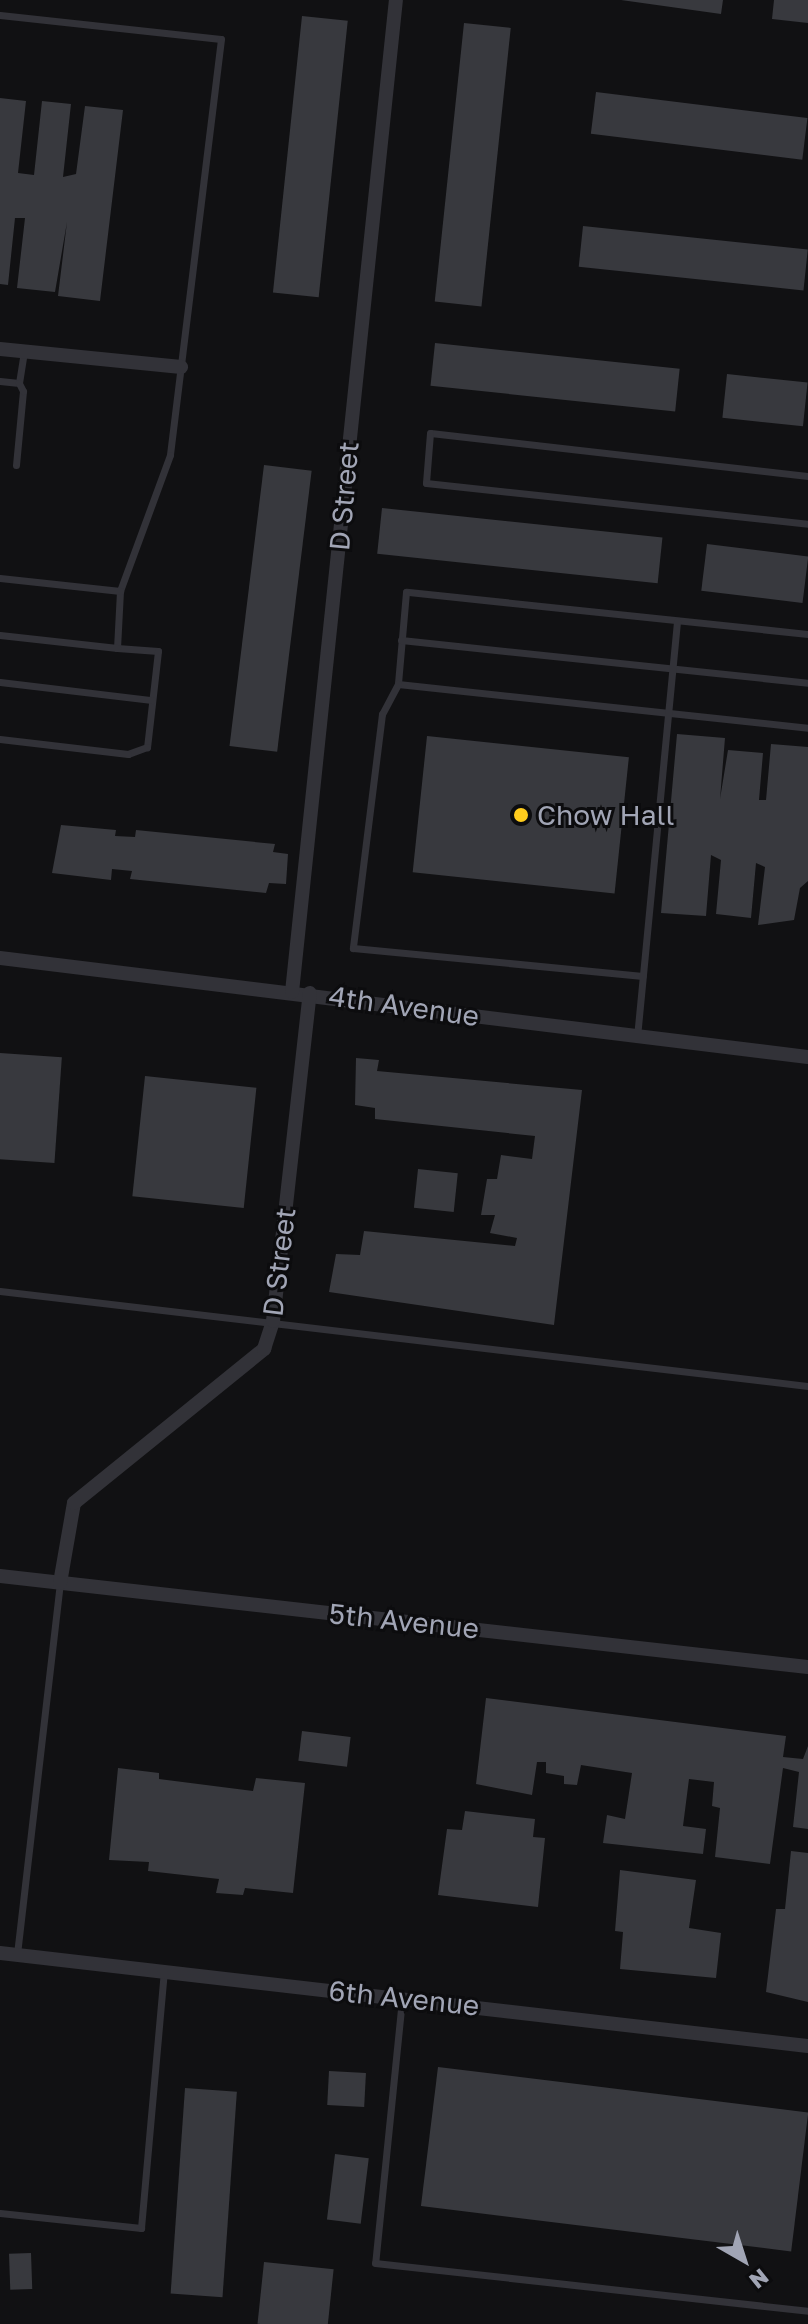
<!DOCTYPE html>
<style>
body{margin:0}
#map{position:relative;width:808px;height:2324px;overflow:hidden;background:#111113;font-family:"Golos Text",sans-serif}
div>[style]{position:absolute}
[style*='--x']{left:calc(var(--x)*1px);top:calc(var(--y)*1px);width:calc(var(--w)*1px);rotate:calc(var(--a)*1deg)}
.building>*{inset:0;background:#38393e;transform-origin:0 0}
.service>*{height:7px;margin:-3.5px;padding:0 3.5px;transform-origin:3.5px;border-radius:3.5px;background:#323238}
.minor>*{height:14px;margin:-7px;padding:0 7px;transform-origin:7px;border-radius:7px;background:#323238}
.dots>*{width:22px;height:22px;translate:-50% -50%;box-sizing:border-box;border:4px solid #0c0c0e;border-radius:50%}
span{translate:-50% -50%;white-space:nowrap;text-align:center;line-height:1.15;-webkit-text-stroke:6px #0c0c0e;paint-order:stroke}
.street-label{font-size:28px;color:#a1a5b5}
.poi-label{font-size:28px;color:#a1a5b5}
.left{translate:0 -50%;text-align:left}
.north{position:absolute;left:704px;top:2220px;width:80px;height:80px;-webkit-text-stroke:6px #0c0c0e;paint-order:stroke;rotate:141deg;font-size:22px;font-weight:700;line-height:32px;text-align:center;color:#a1a5b5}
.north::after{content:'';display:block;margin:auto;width:28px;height:36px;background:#a1a5b5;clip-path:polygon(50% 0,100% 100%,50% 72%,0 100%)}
</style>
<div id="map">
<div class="building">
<i style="clip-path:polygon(621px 0,723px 0,721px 14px)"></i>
<i style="clip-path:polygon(774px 0,808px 0,808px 23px,772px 19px)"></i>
<i style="left:302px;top:16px;width:46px;height:278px;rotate:6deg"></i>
<i style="left:464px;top:23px;width:47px;height:280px;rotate:6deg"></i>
<i style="left:596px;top:92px;width:213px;height:42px;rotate:7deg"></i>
<i style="clip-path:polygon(0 98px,26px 101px,18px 173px,34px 175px,42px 101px,71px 104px,63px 177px,76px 174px,85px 106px,123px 110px,100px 301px,58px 296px,67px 222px,55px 292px,17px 288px,25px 218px,15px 218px,8px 285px,0 284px)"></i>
<i style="left:583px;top:226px;width:226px;height:41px;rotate:6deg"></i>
<i style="left:435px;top:343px;width:246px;height:43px;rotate:6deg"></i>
<i style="left:727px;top:374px;width:81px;height:44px;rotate:6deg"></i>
<i style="left:264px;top:465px;width:48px;height:283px;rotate:7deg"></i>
<i style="left:382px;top:508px;width:282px;height:46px;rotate:6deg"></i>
<i style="left:707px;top:544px;width:102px;height:47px;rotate:7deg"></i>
<i style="clip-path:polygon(677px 734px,725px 738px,720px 799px,728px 750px,763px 753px,759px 800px,766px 800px,771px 744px,808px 747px,808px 881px,800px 888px,794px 920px,758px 925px,765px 867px,756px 863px,751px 918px,716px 914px,721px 860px,711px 855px,706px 916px,661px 913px)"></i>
<i style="left:427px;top:736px;width:203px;height:137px;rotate:6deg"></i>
<i style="clip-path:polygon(61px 825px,116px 830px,115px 836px,135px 837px,136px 830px,275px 844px,273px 852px,288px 854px,286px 884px,269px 883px,266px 893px,130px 879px,132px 871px,112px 869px,111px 880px,52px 873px)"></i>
<i style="left:0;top:1053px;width:62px;height:106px;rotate:4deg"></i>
<i style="clip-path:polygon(356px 1058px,379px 1060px,377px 1071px,582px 1090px,554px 1325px,329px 1292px,336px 1254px,360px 1255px,364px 1231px,515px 1246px,517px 1238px,490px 1233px,495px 1215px,481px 1215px,487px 1179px,497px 1179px,501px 1155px,532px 1159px,535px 1136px,375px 1119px,375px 1108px,355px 1105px)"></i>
<i style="left:145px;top:1076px;width:112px;height:121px;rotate:6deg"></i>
<i style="left:418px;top:1169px;width:40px;height:39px;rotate:6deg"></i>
<i style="clip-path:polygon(486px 1698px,786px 1736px,783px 1757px,803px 1759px,808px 1746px,808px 1829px,793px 1827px,799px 1772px,783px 1768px,770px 1864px,715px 1857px,720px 1808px,712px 1806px,714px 1782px,689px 1779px,683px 1826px,706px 1829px,703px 1854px,603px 1843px,607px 1815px,625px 1819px,632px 1773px,581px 1765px,577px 1785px,564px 1784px,564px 1776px,546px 1773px,546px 1762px,537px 1762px,532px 1795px,476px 1784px)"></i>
<i style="left:302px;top:1731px;width:49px;height:30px;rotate:7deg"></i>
<i style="clip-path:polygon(118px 1768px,159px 1773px,159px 1779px,253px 1791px,256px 1778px,305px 1783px,293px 1893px,245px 1888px,243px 1895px,216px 1893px,219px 1879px,148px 1871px,149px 1862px,109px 1860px)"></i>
<i style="clip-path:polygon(465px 1811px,535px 1819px,533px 1837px,545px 1838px,538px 1907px,438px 1895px,447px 1829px,462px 1830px)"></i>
<i style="clip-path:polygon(791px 1851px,808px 1853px,808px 2002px,766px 1992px,776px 1909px,785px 1909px)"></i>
<i style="clip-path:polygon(620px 1870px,696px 1880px,689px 1928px,721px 1933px,716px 1978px,620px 1969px,623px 1932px,615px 1931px)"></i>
<i style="left:438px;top:2067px;width:373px;height:140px;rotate:7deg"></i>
<i style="left:329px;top:2071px;width:37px;height:34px;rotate:3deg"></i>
<i style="left:185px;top:2088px;width:52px;height:206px;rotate:4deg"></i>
<i style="left:335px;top:2154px;width:34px;height:66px;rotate:7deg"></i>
<i style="left:31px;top:2253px;width:36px;height:22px;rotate:88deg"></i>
<i style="left:264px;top:2262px;width:70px;height:62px;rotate:6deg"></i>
</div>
<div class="service">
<i style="--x:0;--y:15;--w:222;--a:6.2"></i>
<i style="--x:221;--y:39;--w:419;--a:97"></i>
<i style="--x:170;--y:455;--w:145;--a:110.2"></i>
<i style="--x:120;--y:591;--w:57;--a:93"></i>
<i style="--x:117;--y:648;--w:41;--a:4.2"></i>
<i style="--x:158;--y:651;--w:97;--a:96.5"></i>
<i style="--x:147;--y:747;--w:20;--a:160"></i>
<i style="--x:128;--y:754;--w:129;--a:-173.3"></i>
<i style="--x:0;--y:381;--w:19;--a:6"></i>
<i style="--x:19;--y:383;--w:31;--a:-81"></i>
<i style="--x:16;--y:465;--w:74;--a:-84.6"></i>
<i style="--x:23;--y:391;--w:9;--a:-117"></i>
<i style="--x:808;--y:476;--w:380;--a:-173.5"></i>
<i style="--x:430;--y:433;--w:50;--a:94.6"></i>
<i style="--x:426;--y:483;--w:384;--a:6.1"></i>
<i style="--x:0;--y:578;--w:121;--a:6.2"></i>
<i style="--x:808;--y:634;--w:404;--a:-174"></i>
<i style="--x:406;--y:592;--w:92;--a:95"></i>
<i style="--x:398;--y:684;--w:412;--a:6.1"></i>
<i style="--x:0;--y:635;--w:118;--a:6.3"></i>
<i style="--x:401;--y:640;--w:409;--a:6"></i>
<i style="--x:0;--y:682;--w:153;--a:6.8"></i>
<i style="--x:398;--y:684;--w:34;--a:118"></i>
<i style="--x:382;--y:714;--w:236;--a:97.1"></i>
<i style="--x:353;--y:948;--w:291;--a:5.5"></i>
<i style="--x:637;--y:1037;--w:418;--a:-84.5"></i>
<i style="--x:0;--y:1291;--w:814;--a:6.71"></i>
<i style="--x:17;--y:1954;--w:373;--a:-83.4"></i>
<i style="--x:402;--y:1999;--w:265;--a:95.8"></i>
<i style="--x:375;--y:2263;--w:436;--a:6.3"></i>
<i style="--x:0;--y:2213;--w:142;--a:6.1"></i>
<i style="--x:141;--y:2228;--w:257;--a:-84.9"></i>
</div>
<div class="minor">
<i style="--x:0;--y:349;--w:182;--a:5.7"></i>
<i style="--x:0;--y:958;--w:814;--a:6.99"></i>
<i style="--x:292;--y:992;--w:997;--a:-84.02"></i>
<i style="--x:0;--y:1576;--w:813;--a:6.43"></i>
<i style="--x:60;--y:1583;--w:81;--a:-80.1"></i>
<i style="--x:74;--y:1503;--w:245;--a:-39"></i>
<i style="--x:264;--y:1349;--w:29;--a:-72"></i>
<i style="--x:273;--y:1321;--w:330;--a:-83.6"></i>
<i style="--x:0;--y:1953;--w:813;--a:6.57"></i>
</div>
<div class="dots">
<i style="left:521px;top:815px;background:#ffcc1d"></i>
</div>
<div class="street-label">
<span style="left:344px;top:496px;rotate:-85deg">D Street</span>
<span style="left:404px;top:1006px;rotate:8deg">4th Avenue</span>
<span style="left:279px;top:1262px;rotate:-83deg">D Street</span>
<span style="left:404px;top:1621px;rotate:6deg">5th Avenue</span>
<span style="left:404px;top:1998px;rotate:6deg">6th Avenue</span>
</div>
<div class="poi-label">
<span class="left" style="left:537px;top:815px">Chow Hall</span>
</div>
<div class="north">N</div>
</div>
